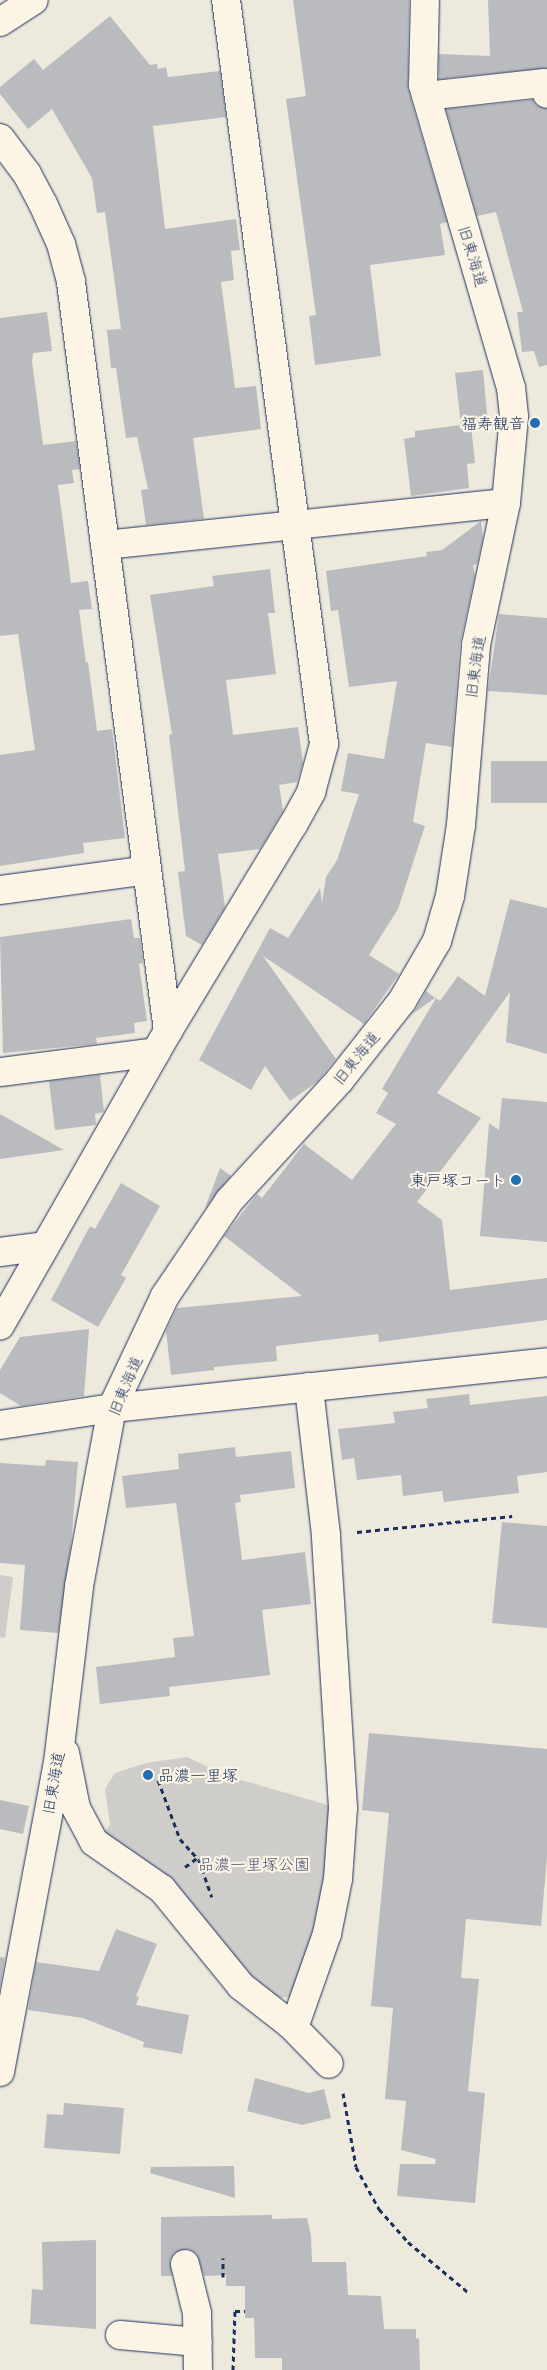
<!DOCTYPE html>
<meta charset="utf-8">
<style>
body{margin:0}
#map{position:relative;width:547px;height:2370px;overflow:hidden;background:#eee9dd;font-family:"Patrick Hand","Klee One",sans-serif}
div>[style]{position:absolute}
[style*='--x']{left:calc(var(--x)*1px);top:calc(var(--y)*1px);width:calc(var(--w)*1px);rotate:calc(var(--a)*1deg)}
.green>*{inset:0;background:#cfcdca}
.building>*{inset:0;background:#babbbe;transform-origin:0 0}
.path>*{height:3px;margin-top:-1.5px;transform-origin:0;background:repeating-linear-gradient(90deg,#1b2f5e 0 5px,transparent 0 9px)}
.roads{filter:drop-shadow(0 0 1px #1b2f5e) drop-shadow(0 0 1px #1b2f5e)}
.minor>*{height:28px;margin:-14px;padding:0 14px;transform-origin:14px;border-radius:14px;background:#fcf5e5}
.dots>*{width:14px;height:14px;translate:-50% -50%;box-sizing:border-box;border:2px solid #fcf5e5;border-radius:50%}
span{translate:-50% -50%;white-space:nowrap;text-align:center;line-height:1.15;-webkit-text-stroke:4.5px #fcf5e5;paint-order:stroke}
.street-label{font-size:16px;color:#1b2f5e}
.poi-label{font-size:16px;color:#1b2f5e}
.right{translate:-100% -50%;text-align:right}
.left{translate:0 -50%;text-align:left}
.park-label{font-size:16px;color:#485679}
</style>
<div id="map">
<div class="green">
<i style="clip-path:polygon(0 1575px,13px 1577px,5px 1638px,0 1637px)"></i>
<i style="clip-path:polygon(187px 1757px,227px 1776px,335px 1807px,330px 1878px,295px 1996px,269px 1999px,97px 1838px,110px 1825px,105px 1789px,115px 1773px,146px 1763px)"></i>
</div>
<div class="building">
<i style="clip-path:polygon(293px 0,409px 0,408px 89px,447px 222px,440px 224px,445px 255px,370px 265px,381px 356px,315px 365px,309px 316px,316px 315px,286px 99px,306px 96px)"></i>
<i style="clip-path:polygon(488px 0,547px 0,547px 68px,439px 79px,439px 54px,490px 56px)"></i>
<i style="clip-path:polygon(110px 16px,150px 65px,157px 64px,158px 69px,166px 67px,168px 77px,220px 71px,226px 117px,153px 126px,165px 229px,236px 219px,240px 250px,231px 251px,234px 280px,221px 282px,235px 388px,256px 386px,261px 429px,193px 438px,204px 519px,146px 525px,141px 490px,148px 489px,137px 437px,126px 438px,116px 368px,111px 368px,107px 330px,121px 329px,105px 212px,97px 213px,92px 178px,52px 109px,28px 129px,0 94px,0 87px,34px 59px,43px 70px)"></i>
<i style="clip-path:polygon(533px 100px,536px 105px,547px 109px,547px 365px,539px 367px,534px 351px,522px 352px,517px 312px,523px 312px,496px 212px,477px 216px,446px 109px)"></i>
<i style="clip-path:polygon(47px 312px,52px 351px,33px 353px,32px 361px,43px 445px,76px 441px,80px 469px,72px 470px,74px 483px,58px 485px,71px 583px,88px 581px,92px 609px,79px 610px,86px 663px,88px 662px,97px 731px,112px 729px,125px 838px,83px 843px,84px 853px,0 866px,0 755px,35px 750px,18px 634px,0 636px,0 318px)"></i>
<i style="clip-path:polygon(483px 370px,488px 424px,471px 426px,475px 463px,467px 464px,469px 488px,411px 496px,404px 439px,415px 437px,415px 431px,461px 425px,455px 373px)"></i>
<i style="clip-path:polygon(481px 521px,483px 537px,477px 564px,473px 565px,475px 576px,460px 644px,452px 747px,426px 743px,413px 822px,425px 826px,398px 909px,369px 955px,399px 974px,364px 1024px,263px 956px,336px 1059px,318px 1081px,290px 1101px,265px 1066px,251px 1090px,199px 1060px,270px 928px,288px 938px,320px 888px,322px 903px,326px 877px,337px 860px,359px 794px,341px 791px,348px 753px,384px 759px,397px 681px,349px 687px,338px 610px,331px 611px,326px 571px,427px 556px,426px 552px,442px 550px)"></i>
<i style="clip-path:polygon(270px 569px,275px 613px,268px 613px,276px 674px,226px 680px,233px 735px,298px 727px,303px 763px,297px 782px,279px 785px,283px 811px,260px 849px,218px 854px,225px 907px,202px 945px,186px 936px,178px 872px,185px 871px,169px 735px,172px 734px,150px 595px,214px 586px,212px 576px)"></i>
<i style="clip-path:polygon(499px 614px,547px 618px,547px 695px,488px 691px)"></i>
<i style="left:547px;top:761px;width:42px;height:56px;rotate:90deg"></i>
<i style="clip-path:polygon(510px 899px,547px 908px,547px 1054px,506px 1042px,510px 992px,437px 1093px,481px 1118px,417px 1202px,442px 1220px,450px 1290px,547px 1278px,547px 1320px,379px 1342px,378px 1334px,276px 1346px,277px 1361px,214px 1367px,214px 1370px,171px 1375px,166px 1331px,177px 1308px,302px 1296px,224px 1236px,257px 1194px,262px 1198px,304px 1144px,352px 1180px,396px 1124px,376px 1113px,388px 1093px,382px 1089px,436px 998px,440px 1001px,458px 976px,485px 996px)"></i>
<i style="clip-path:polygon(131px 919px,134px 938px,140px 938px,143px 963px,139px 964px,147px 1021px,134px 1023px,135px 1033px,96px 1038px,97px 1044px,3px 1053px,0 937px)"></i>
<i style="clip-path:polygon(426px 991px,435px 998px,411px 1015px,416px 1009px)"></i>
<i style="clip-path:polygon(100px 1075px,104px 1112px,95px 1114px,96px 1125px,55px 1130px,49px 1081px)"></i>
<i style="clip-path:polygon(502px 1098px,547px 1102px,547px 1242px,480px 1236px,489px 1123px,499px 1130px)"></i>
<i style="clip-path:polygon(0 1114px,64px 1150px,0 1159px)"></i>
<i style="clip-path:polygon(220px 1168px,231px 1176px,205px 1208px)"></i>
<i style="clip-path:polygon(121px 1183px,160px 1206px,121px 1275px,126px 1278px,98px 1327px,51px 1300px,90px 1226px,95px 1229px)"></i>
<i style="clip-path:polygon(89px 1329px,84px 1396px,21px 1406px,0 1393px,0 1370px,20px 1337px)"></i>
<i style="clip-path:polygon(469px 1394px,470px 1405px,547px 1396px,547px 1472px,517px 1476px,519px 1493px,444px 1502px,442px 1491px,403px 1496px,401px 1475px,357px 1480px,354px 1458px,342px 1460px,338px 1429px,395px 1423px,393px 1412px,428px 1408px,426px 1399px)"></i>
<i style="clip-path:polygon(235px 1447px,236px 1457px,291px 1451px,295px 1488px,240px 1495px,241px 1502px,235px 1503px,242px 1560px,305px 1552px,311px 1604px,262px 1610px,270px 1675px,169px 1687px,170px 1696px,100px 1704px,96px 1667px,175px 1657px,173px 1638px,194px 1636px,176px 1503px,126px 1508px,122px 1476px,179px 1469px,178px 1454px)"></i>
<i style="clip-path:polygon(46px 1460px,78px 1462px,71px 1545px,58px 1633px,20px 1630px,25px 1565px,0 1563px,0 1463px,45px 1466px)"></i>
<i style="clip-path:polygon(502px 1522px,547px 1526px,547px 1628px,492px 1623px)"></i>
<i style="clip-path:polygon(369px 1733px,547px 1749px,547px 1857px,541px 1926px,466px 1919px,461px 1978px,479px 1979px,468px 2091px,485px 2093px,475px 2203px,397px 2196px,400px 2164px,435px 2164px,436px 2159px,401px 2150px,406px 2101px,385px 2099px,393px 2008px,371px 2006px,389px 1813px,362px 1810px)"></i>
<i style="clip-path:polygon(0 1800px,29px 1806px,23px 1834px,0 1829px)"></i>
<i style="clip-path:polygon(116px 1929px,157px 1944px,136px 1996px,139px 1997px,136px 2005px,189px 2015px,182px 2054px,143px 2047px,144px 2042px,83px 2018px,28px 2010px,36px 1962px,99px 1971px)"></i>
<i style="clip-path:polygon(0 1957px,5px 1958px,0 1987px)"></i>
<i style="clip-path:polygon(255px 2078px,309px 2093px,324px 2089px,331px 2118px,302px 2125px,247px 2111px)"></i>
<i style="clip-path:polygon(64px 2103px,124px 2108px,120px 2154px,44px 2148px,47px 2114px,63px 2115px)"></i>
<i style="clip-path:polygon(234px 2166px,235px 2198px,150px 2173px,151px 2167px)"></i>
<i style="clip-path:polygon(272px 2215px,272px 2219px,307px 2218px,311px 2236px,312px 2262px,346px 2262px,348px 2295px,381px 2296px,384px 2329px,416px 2329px,416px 2339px,419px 2338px,420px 2370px,282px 2370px,282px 2358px,255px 2358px,254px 2318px,245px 2318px,245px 2286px,226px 2286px,226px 2275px,204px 2276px,197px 2254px,189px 2249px,174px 2253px,170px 2260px,172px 2276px,161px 2276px,161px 2217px)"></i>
<i style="clip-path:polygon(96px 2240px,96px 2329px,30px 2324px,32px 2289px,43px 2290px,42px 2242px)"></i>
</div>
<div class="path">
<i style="--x:357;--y:1532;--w:156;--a:-5.9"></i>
<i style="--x:158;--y:1780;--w:63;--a:69.6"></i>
<i style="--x:180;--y:1839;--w:28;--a:48"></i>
<i style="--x:199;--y:1860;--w:39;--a:71"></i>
<i style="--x:185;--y:1867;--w:15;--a:-37"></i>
<i style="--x:343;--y:2093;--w:75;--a:80"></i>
<i style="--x:356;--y:2167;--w:48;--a:61.3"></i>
<i style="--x:379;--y:2209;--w:44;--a:48.7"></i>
<i style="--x:408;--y:2242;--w:80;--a:39.9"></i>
<i style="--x:223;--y:2277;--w:19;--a:-90"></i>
<i style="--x:233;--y:2370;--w:59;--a:-88.1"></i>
<i style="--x:235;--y:2311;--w:10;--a:0"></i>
</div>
<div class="roads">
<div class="minor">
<i style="--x:0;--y:22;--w:40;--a:-32.9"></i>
<i style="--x:426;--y:96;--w:119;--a:-6.3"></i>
<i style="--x:544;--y:83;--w:11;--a:75"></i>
<i style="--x:0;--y:138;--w:45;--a:53.1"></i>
<i style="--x:27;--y:174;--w:34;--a:62"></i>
<i style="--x:43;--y:204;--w:44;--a:65.8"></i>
<i style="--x:61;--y:244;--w:39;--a:75"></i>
<i style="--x:71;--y:282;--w:755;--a:82.62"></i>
<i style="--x:168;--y:1031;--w:339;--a:119.7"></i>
<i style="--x:105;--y:545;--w:403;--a:-6"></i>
<i style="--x:0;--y:890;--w:148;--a:-7.7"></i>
<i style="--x:168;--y:1031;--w:241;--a:-58.8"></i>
<i style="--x:293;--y:825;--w:38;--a:-61"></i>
<i style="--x:311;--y:792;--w:50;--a:-74.8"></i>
<i style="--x:324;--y:744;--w:750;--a:-97.5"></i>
<i style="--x:0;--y:1072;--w:157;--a:-7.3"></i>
<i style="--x:0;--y:1252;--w:45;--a:-7.6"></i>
<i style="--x:0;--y:1425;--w:113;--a:-8.6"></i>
<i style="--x:112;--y:1408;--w:437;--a:-6"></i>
<i style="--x:65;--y:1753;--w:56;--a:78.7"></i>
<i style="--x:76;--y:1808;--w:38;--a:62"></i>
<i style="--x:94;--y:1842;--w:83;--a:34.7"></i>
<i style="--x:162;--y:1889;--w:125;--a:50.8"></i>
<i style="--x:241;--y:1986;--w:63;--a:38"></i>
<i style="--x:291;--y:2025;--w:54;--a:45.7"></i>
<i style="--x:291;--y:2025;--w:8;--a:-45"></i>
<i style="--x:297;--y:2019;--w:90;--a:-70.6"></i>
<i style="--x:327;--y:1934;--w:56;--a:-78.7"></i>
<i style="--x:338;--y:1879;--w:71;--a:-86"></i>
<i style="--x:343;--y:1808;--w:274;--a:-93.6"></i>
<i style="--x:326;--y:1535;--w:149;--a:-96.6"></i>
<i style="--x:0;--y:2072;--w:314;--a:-79.4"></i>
<i style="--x:58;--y:1763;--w:178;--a:-83.2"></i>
<i style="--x:79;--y:1586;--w:181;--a:-79.5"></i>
<i style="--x:112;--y:1408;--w:124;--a:-64.7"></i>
<i style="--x:165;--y:1296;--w:115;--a:-56"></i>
<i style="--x:229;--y:1201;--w:163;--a:-47.5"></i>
<i style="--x:339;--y:1081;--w:102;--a:-51.8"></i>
<i style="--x:402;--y:1001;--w:69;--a:-59.7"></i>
<i style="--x:437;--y:941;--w:47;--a:-73.9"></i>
<i style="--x:450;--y:896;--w:72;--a:-81.2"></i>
<i style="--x:461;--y:825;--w:181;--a:-85.2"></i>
<i style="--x:476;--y:645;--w:145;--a:-78.1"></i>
<i style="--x:506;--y:503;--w:87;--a:-84.7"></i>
<i style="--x:514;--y:416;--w:28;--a:-96"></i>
<i style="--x:511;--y:388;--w:316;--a:-106.2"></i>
<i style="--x:423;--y:85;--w:85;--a:-88.7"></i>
<i style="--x:185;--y:2264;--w:50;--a:76.2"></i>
<i style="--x:197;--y:2313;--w:57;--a:89"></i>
<i style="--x:120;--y:2335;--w:78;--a:5.1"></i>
</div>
</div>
<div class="dots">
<i style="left:535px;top:423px;background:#1f6fb2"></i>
<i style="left:516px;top:1180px;background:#1f6fb2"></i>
<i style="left:148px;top:1775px;background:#1f6fb2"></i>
</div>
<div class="street-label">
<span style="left:473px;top:256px;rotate:73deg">旧東海道</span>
<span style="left:475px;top:667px;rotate:-82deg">旧東海道</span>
<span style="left:356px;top:1058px;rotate:-51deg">旧東海道</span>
<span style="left:125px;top:1386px;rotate:-67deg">旧東海道</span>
<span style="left:53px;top:1783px;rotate:-80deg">旧東海道</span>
</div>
<div class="poi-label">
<span class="right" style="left:525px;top:423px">福寿観音</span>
<span class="right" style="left:506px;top:1180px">東戸塚コート</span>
<span class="left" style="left:158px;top:1775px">品濃一里塚</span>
</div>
<div class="park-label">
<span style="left:254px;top:1864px">品濃一里塚公園</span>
</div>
</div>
